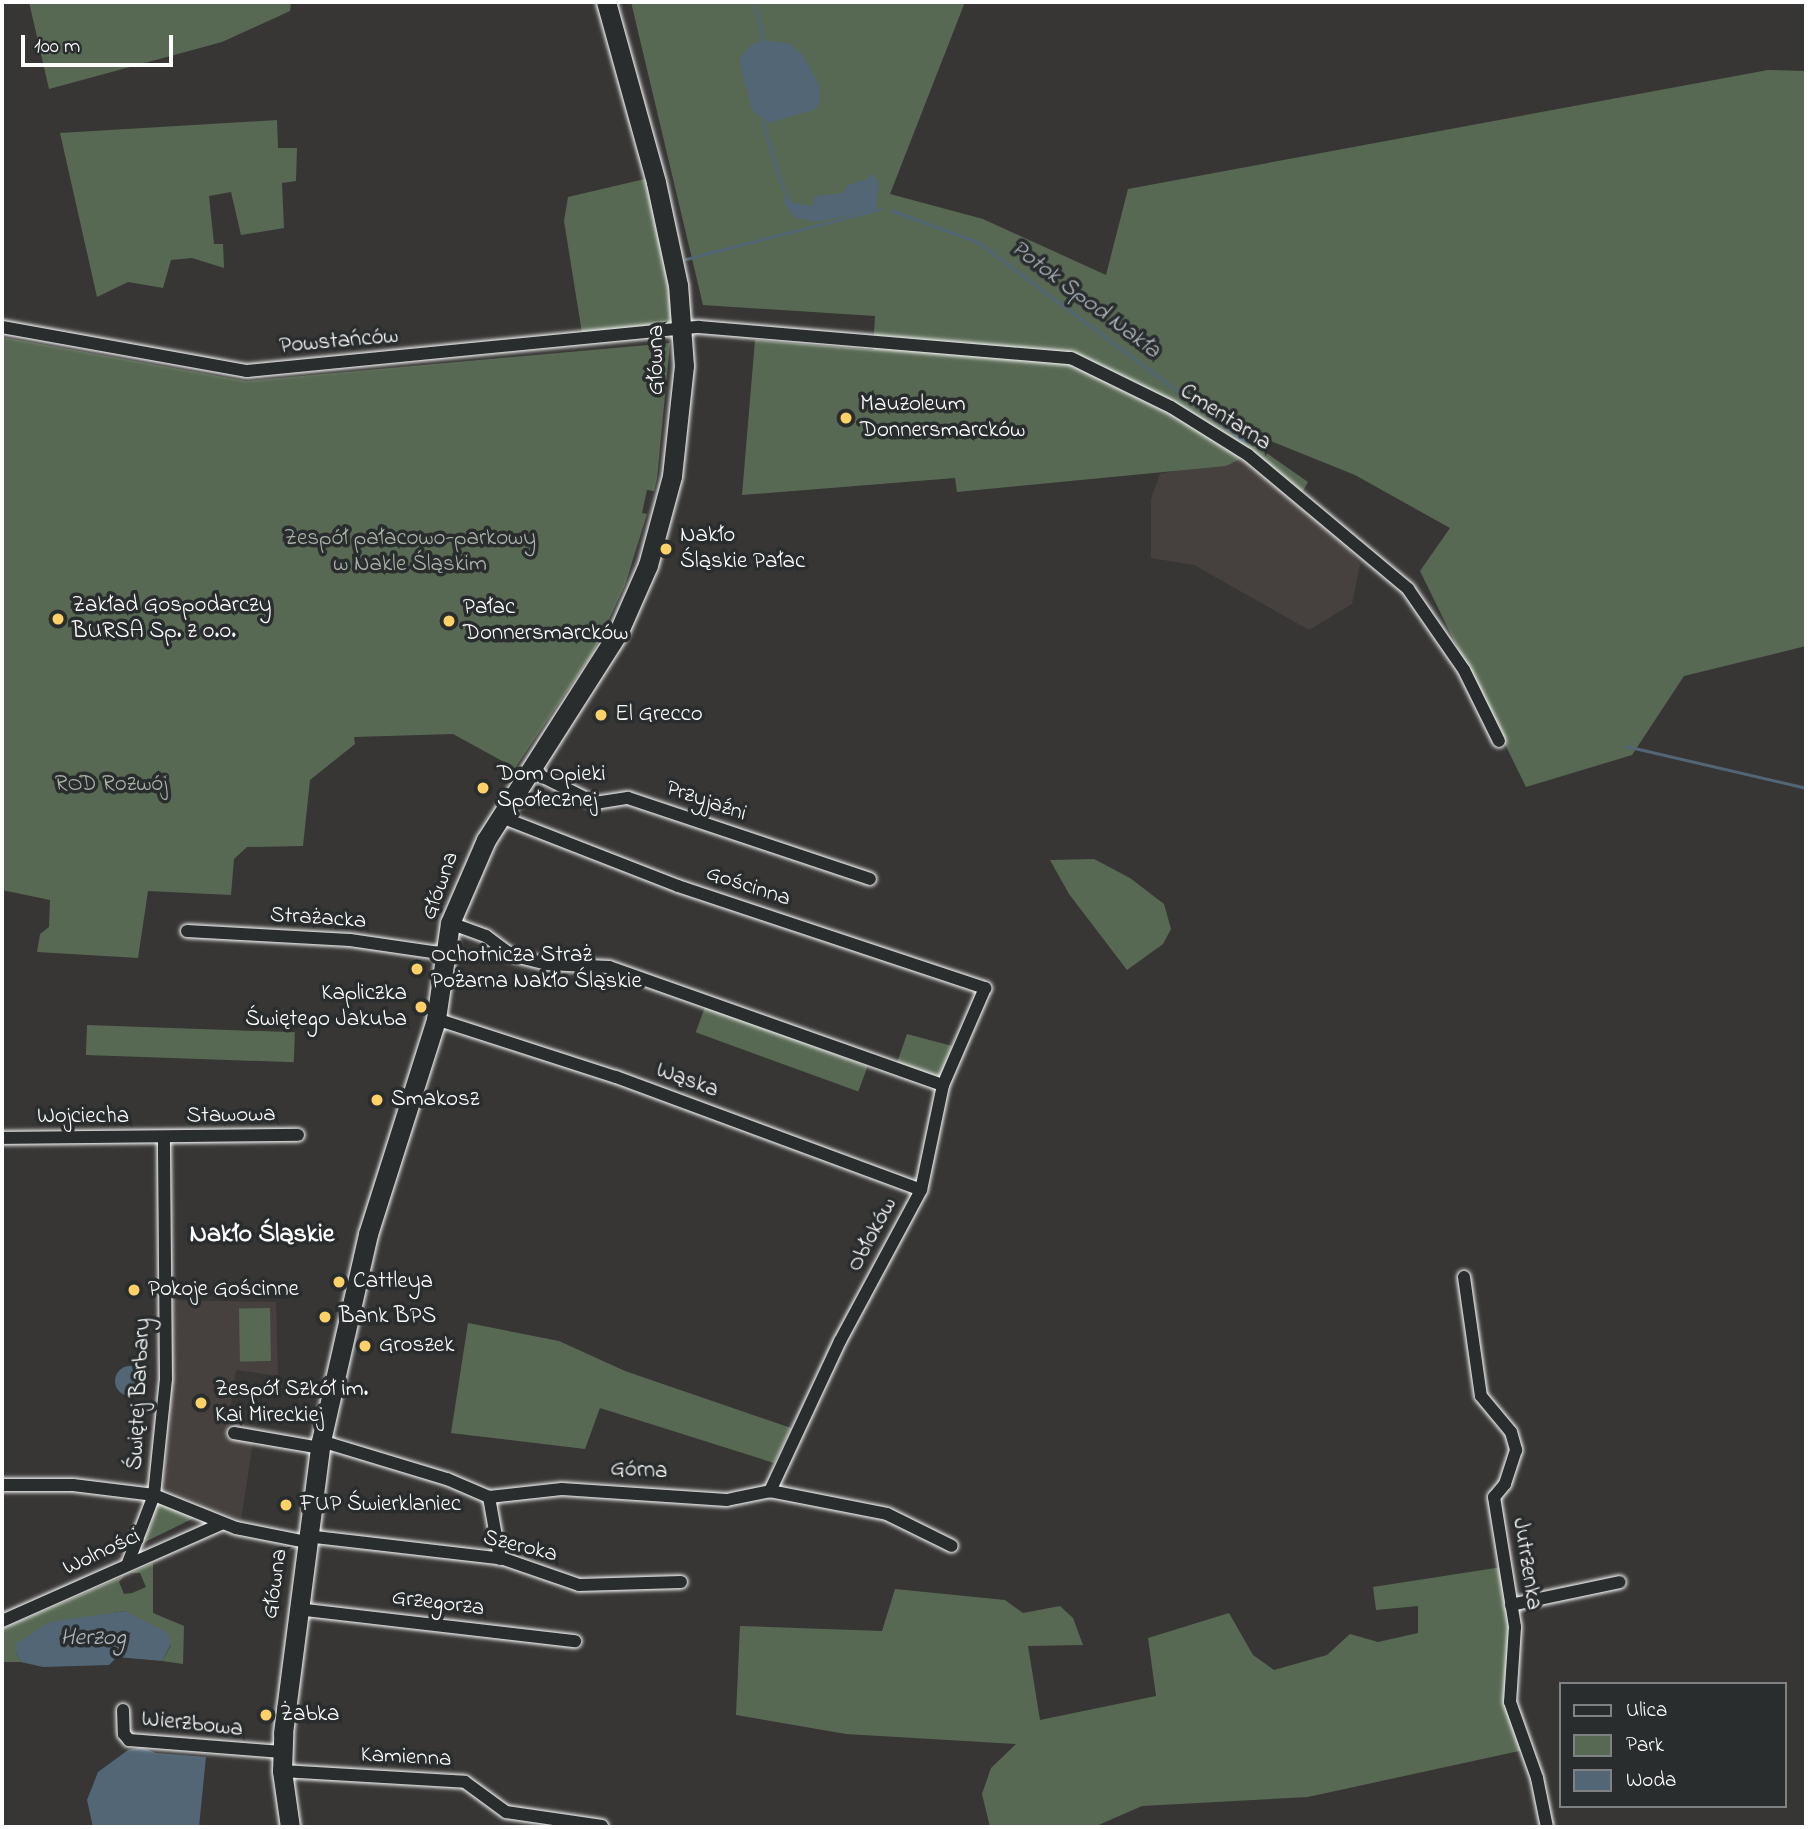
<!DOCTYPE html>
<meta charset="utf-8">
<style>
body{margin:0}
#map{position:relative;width:1808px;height:1829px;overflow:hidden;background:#373635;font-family:"Indie Flower",sans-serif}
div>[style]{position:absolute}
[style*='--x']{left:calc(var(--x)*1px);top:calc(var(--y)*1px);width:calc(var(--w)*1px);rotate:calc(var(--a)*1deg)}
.built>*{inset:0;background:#46413e}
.green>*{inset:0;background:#586953;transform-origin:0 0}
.water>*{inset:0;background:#526675}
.round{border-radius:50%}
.stream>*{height:2.5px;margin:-1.25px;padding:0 1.25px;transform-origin:1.25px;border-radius:1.25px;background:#526675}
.roads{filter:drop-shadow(0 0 2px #fff) drop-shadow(0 0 2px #fff)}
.minor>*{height:12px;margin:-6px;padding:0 6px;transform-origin:6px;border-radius:6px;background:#2a2d2e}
.primary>*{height:19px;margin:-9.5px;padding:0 9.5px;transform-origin:9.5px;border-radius:9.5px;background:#2a2d2e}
.dots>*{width:19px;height:19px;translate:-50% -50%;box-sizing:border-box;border:4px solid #2a2d2e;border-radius:50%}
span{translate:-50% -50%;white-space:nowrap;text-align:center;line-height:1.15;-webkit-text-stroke:7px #2a2d2e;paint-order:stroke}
.street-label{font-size:23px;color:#fff}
.poi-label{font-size:23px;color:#fff}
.left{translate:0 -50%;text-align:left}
.right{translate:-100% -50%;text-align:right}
.park-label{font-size:23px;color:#acb4a9}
.water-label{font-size:24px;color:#b1bac1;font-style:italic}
.quarter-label{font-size:26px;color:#fff;font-weight:700}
.frame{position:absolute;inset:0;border:4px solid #fff;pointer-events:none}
.legend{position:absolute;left:1559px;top:1682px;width:228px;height:126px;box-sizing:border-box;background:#2a2d2e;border:2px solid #7f8182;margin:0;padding:9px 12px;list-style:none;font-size:21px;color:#fff}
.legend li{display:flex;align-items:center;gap:14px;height:35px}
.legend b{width:35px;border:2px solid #7f8182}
.scale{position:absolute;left:21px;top:35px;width:152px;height:32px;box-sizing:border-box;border:4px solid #fff;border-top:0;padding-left:9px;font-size:21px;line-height:24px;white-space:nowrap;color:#fff;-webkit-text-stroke:5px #2a2d2e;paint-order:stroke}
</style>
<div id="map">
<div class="built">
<i style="clip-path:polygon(1241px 457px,1346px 545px,1360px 565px,1352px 604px,1309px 630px,1194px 565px,1151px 558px,1151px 499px,1160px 474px)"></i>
<i style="clip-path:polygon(169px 1300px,276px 1302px,278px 1376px,236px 1370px,226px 1438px,253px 1443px,241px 1520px,162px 1487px,171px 1427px)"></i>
</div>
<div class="green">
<i style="clip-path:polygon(29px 2px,291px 2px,290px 11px,222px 42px,49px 89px)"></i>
<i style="clip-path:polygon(631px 2px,965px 2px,890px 194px,983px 219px,1106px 275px,1128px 189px,1768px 70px,1806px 71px,1806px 646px,1684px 676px,1632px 755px,1526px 787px,1420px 571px,1450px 528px,1355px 475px,1263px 438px,1258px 447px,1308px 482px,1299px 498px,1248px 455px,1226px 466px,957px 492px,955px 478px,742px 495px,755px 340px,873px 350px,875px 316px,703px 305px)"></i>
<i style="clip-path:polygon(277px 120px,278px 148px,297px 148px,296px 181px,282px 183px,284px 228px,241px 235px,231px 192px,209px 196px,214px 244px,223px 244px,224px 268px,192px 258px,171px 260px,163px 288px,128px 282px,97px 297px,60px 133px)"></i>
<i style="clip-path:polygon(649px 178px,675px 325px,582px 333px,564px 221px,568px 197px)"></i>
<i style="clip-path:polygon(2px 337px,246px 381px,670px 343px,657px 478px,654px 491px,647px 490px,642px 513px,647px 514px,625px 585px,593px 653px,515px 768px,453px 734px,354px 737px,355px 744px,310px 780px,303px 846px,247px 847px,234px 859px,231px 895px,148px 891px,138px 958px,37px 952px,40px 934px,49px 927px,50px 900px,2px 890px)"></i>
<i style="clip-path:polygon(1094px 859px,1130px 878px,1164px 904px,1171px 929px,1163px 944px,1127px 970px,1069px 894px,1050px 860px)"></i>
<i style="left:705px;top:1007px;width:173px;height:27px;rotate:20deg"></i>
<i style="left:87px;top:1025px;width:208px;height:30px;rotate:2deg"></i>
<i style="clip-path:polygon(907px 1034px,952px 1046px,939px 1079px,897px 1063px)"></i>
<i style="left:270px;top:1308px;width:53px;height:31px;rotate:89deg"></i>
<i style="clip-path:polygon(468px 1323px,559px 1341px,625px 1371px,791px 1428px,774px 1463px,600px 1408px,585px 1449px,451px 1433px)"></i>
<i style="clip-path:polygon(157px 1501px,196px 1517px,141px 1544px,151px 1525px)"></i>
<i style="clip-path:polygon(153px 1563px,153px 1613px,184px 1626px,183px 1664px,162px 1661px,171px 1645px,125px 1611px,65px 1621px,16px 1653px,21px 1662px,2px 1662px,2px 1629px,124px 1576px,119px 1582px,124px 1594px,132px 1593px,146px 1587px,140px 1573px,131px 1573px)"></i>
<i style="clip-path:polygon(1502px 1567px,1512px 1608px,1509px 1686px,1528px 1749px,1308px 1797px,1142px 1806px,1094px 1827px,990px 1827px,982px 1794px,991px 1768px,1016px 1744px,846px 1734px,736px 1715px,740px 1626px,882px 1631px,895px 1589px,1005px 1600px,1023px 1613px,1060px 1606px,1073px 1618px,1083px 1645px,1028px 1646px,1040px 1720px,1156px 1696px,1148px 1638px,1229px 1613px,1253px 1655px,1274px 1670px,1327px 1655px,1350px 1634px,1378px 1642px,1418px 1633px,1418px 1606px,1376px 1610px,1373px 1587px)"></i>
</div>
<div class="water">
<i style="clip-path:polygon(764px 40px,791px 44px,804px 57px,820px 86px,820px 102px,814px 110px,769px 123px,752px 110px,739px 59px,754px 43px)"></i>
<i style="clip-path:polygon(870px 173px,879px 182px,876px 210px,815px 222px,794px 217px,785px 205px,785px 186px,792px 203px,813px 206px,815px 196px,843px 193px,848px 185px,867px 179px)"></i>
<i class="round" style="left:115px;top:1366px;width:30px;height:30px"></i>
<i style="clip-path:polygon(125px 1611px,169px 1633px,171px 1644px,162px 1661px,117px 1657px,109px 1665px,43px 1667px,21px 1662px,16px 1653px,17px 1643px,50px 1622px)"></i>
<i style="clip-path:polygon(142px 1747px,156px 1753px,206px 1757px,199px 1827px,93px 1827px,87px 1800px,98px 1772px,128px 1750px)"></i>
</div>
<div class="stream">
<i style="--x:755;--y:2;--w:39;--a:77"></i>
<i style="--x:763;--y:122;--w:69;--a:73.1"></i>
<i style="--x:891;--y:210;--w:95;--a:20.3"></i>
<i style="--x:980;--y:243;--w:331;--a:36.8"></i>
<i style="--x:686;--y:259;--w:201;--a:-14.4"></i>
<i style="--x:1626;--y:746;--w:185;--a:13.1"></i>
</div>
<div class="roads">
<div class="minor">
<i style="--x:2;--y:327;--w:249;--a:10.2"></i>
<i style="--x:247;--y:371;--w:454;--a:-5.6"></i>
<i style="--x:699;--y:327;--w:373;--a:4.8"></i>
<i style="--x:1071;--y:358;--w:111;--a:26.1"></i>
<i style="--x:1171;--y:407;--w:91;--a:31.9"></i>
<i style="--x:1248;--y:455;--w:209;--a:39.9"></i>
<i style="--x:1408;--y:589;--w:98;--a:55.3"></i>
<i style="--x:1464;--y:670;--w:79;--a:63.8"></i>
<i style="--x:531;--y:771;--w:72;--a:26.6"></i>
<i style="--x:595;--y:803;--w:33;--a:-9"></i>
<i style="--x:628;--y:798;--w:255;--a:18.5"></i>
<i style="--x:501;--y:817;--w:190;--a:21.3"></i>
<i style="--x:678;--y:886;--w:324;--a:18.4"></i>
<i style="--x:985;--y:988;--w:106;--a:113.4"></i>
<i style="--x:943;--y:1085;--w:107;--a:101.8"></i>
<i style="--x:921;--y:1190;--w:171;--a:118.2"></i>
<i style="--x:840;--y:1341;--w:166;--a:115"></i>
<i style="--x:450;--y:923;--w:38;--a:20"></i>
<i style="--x:486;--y:936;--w:31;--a:37"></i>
<i style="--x:511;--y:955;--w:37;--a:14"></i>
<i style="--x:547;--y:964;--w:62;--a:2.8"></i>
<i style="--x:609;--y:967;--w:354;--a:19.5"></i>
<i style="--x:187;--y:931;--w:163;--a:3.2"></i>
<i style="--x:350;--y:940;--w:97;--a:8.3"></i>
<i style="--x:436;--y:1019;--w:189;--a:17.9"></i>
<i style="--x:616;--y:1077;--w:325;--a:20.3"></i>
<i style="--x:2;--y:1138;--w:296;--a:-0.6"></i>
<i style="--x:1464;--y:1277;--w:120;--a:81.9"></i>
<i style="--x:1481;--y:1396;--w:47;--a:50.2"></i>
<i style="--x:1511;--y:1432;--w:19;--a:74"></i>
<i style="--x:1516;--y:1450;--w:36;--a:108"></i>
<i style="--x:1505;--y:1484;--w:17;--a:130"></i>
<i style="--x:1494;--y:1497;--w:132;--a:80.8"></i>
<i style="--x:1515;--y:1627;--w:75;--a:93.8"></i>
<i style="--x:1510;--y:1702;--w:81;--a:70.4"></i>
<i style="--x:1537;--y:1778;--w:50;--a:78.5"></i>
<i style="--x:234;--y:1433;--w:87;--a:9.9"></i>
<i style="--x:321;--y:1441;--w:132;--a:16.8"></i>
<i style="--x:447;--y:1479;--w:46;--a:23.2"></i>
<i style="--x:489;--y:1497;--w:73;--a:-6.3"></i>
<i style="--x:562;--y:1489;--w:165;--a:3.8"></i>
<i style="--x:727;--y:1500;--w:44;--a:-11.8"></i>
<i style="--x:770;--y:1491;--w:119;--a:11.1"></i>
<i style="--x:887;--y:1514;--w:72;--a:26.2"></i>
<i style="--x:2;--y:1485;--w:71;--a:0"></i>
<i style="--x:73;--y:1485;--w:82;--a:7"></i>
<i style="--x:154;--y:1495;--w:88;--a:21.9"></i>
<i style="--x:236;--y:1528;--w:66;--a:11.3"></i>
<i style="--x:301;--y:1541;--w:15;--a:-16"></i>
<i style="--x:315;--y:1537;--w:190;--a:6.6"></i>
<i style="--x:504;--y:1559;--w:79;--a:19.1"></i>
<i style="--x:579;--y:1585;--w:102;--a:-1.7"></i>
<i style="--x:489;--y:1497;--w:63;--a:79.9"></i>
<i style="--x:128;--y:1563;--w:73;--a:-69.1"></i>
<i style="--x:154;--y:1495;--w:117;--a:-84.1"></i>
<i style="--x:166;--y:1379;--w:241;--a:-90.5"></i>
<i style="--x:1511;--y:1605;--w:111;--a:-11.9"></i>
<i style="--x:297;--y:1609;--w:280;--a:6.6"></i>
<i style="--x:2;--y:1621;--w:240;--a:-23.9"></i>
<i style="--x:123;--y:1710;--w:24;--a:88"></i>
<i style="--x:124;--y:1734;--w:8;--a:50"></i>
<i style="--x:129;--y:1740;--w:153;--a:4.5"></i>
<i style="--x:282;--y:1771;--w:183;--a:3.4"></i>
<i style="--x:465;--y:1782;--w:51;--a:36.2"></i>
<i style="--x:506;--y:1812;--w:97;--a:8.3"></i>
</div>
<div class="primary">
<i style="--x:290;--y:1827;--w:57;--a:-98.1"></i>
<i style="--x:282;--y:1771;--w:38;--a:-88"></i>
<i style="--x:283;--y:1733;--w:294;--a:-82.6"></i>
<i style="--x:321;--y:1441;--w:212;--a:-77.2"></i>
<i style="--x:368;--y:1234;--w:225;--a:-72.4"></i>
<i style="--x:436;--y:1019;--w:97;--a:-81.7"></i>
<i style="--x:450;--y:923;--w:90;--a:-66.6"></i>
<i style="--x:486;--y:840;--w:248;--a:-57.5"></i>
<i style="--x:619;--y:631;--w:72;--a:-66.3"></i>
<i style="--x:648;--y:565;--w:92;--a:-74.9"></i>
<i style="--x:672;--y:476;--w:111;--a:-83.8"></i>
<i style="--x:684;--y:366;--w:81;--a:-94.2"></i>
<i style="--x:678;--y:285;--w:105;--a:-102.1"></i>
<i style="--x:656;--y:182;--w:187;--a:-105.5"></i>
</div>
</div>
<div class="dots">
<i style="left:846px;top:418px;background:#ffd166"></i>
<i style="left:666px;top:549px;background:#ffd166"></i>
<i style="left:58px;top:619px;background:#ffd166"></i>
<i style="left:449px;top:621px;background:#ffd166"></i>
<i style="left:601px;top:715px;background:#ffd166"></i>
<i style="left:483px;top:788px;background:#ffd166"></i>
<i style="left:417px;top:969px;background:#ffd166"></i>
<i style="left:421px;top:1007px;background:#ffd166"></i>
<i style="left:377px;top:1100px;background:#ffd166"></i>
<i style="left:339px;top:1282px;background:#ffd166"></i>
<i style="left:134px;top:1290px;background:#ffd166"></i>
<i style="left:325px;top:1317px;background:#ffd166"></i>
<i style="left:365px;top:1346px;background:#ffd166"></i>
<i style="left:201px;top:1403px;background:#ffd166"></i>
<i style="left:286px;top:1505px;background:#ffd166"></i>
<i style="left:266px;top:1715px;background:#ffd166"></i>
</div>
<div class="street-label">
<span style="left:339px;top:342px;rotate:-5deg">Powstańców</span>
<span style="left:657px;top:360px;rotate:-90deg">Główna</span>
<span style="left:1225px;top:418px;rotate:33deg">Cmentarna</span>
<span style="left:706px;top:802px;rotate:19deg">Przyjaźni</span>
<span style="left:441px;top:886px;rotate:-70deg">Główna</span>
<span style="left:748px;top:887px;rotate:18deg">Gościnna</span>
<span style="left:318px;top:919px;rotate:4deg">Strażacka</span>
<span style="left:687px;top:1081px;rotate:20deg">Wąska</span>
<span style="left:231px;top:1116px;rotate:-1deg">Stawowa</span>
<span style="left:83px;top:1117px">Wojciecha</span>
<span style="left:873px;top:1235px;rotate:-62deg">Obłoków</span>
<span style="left:140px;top:1394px;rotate:-87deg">Świętej Barbary</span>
<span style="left:639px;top:1471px;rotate:3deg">Górna</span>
<span style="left:520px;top:1547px;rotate:14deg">Szeroka</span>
<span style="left:102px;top:1553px;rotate:-25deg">Wolności</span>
<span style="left:1526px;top:1564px;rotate:81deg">Jutrzenka</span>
<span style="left:276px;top:1584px;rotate:-82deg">Główna</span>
<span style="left:438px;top:1604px;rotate:7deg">Grzegorza</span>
<span style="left:192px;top:1725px;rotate:6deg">Wierzbowa</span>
<span style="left:406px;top:1758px;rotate:3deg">Kamienna</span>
</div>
<div class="poi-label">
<span class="left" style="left:860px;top:418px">Mauzoleum<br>Donnersmarcków</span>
<span class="left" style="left:680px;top:549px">Nakło<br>Śląskie Pałac</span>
<span class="left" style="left:72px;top:619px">Zakład Gospodarczy<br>BURSA Sp. z o.o.</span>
<span class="left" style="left:463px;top:621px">Pałac<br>Donnersmarcków</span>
<span class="left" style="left:615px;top:715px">El Grecco</span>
<span class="left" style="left:497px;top:788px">Dom Opieki<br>Społecznej</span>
<span class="left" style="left:431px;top:969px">Ochotnicza Straż<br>Pożarna Nakło Śląskie</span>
<span class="right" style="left:407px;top:1007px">Kapliczka<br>Świętego Jakuba</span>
<span class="left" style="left:391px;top:1100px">Smakosz</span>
<span class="left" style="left:353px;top:1282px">Cattleya</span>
<span class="left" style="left:148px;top:1290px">Pokoje Gościnne</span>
<span class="left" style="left:339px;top:1317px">Bank BPS</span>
<span class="left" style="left:379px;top:1346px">Groszek</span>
<span class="left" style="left:215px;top:1403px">Zespół Szkół im.<br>Kai Mireckiej</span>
<span class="left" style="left:300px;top:1505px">FUP Świerklaniec</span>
<span class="left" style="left:280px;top:1715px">Żabka</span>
</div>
<div class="park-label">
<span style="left:410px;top:552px">Zespół pałacowo-parkowy<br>w Nakle Śląskim</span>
<span style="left:111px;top:785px">ROD Rozwój</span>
</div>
<div class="water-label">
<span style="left:1085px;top:300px;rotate:37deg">Potok Spod Nakła</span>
<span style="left:93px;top:1639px">Herzog</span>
</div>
<div class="quarter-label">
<span style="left:262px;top:1236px">Nakło Śląskie</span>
</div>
<div class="frame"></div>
<ul class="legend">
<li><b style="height:9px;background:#2a2d2e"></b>Ulica</li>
<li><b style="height:19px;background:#586953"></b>Park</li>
<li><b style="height:19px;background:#526675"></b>Woda</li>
</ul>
<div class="scale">100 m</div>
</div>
